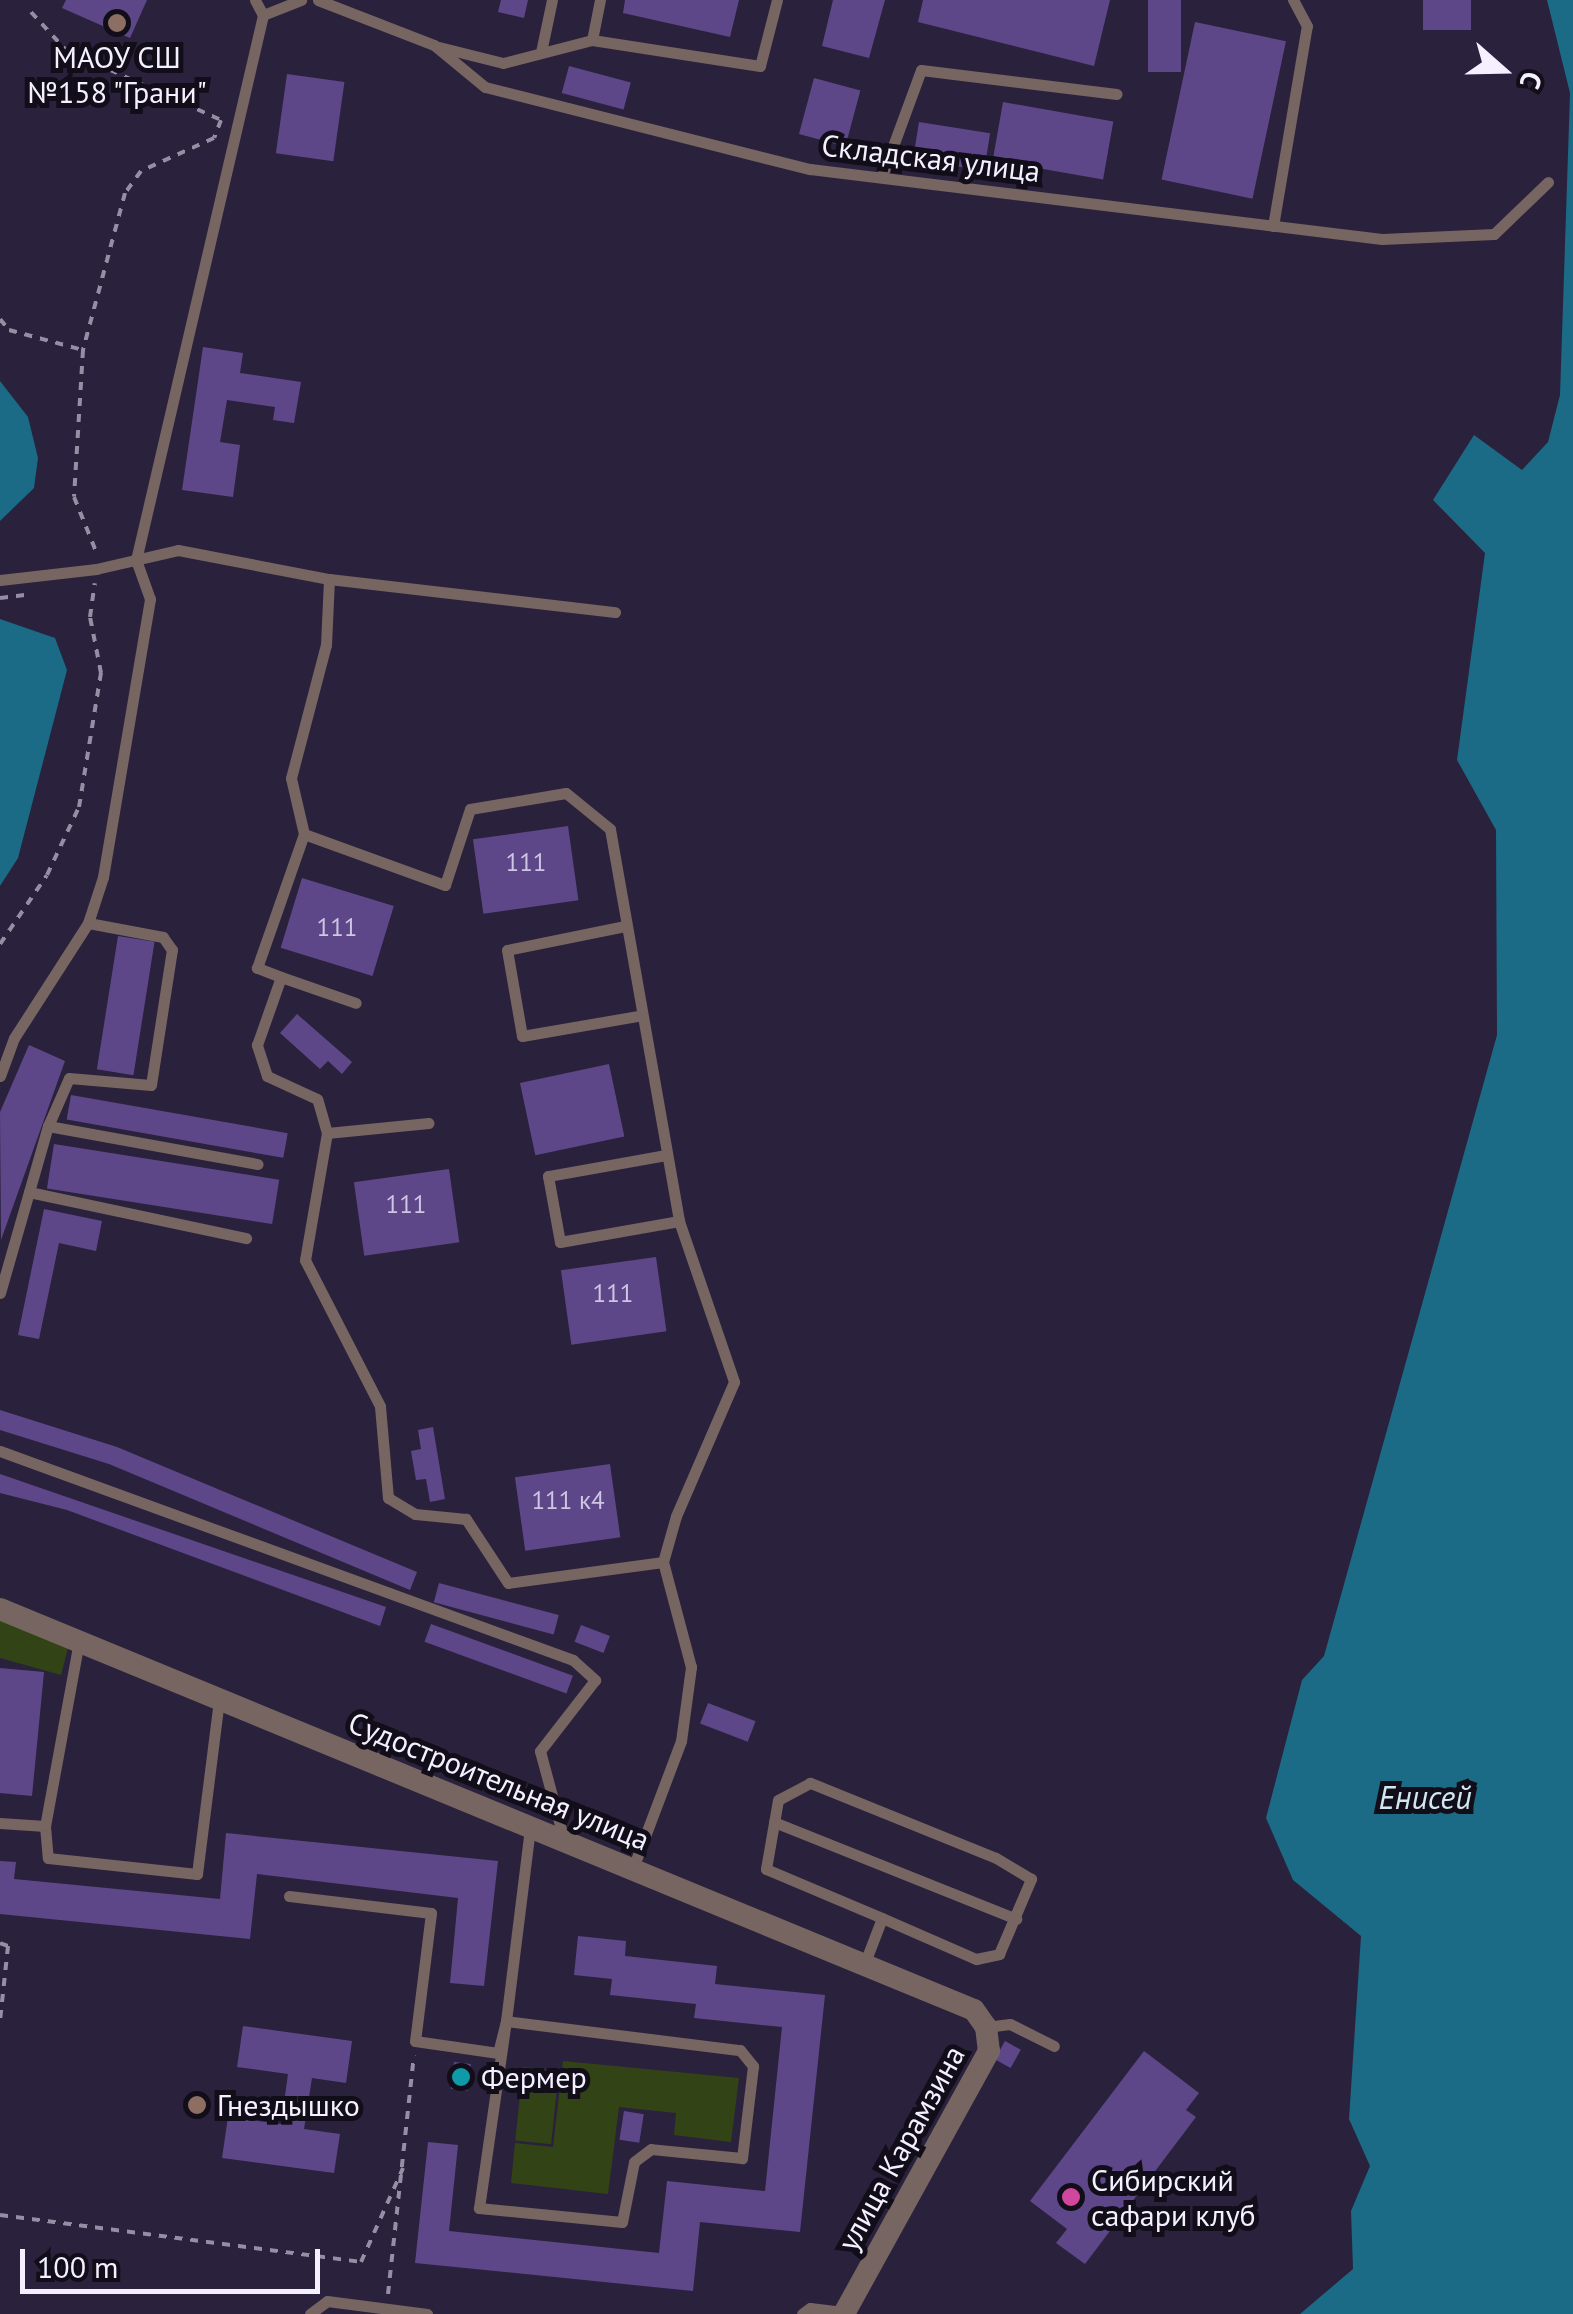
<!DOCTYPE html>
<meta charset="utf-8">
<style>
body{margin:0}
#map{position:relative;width:1573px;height:2314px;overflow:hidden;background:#2a213c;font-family:"PT Sans",sans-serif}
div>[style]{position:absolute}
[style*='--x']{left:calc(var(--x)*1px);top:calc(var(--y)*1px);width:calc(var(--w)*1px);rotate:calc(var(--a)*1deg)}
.green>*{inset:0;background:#324416;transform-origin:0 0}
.water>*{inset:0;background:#1b6a86}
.building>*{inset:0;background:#5e4789;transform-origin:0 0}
.path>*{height:4px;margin-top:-2px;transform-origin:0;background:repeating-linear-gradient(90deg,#958fa4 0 8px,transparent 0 16px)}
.lane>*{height:11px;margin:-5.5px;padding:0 5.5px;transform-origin:5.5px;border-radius:5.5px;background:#766560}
.street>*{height:22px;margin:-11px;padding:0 11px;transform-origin:11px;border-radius:11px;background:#766560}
.dots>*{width:28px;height:28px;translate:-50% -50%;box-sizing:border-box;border:5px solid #110e19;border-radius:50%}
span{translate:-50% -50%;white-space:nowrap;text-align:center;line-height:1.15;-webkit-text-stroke:10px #110e19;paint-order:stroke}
.number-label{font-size:25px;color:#cec6e2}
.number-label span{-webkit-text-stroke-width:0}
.poi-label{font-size:30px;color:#f4f0ff}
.left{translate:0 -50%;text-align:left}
.street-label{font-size:30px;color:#f4f0ff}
.water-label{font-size:32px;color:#d1e7f1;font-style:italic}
.north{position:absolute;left:1453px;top:20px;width:100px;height:100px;-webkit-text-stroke:8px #110e19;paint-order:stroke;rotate:110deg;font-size:28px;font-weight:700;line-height:40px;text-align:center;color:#f4f0ff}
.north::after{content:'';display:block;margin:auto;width:35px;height:45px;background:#f4f0ff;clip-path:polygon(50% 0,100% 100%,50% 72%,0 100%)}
.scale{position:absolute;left:20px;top:2249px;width:300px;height:45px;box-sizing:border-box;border:5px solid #f4f0ff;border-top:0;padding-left:12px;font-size:30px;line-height:35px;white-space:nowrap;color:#f4f0ff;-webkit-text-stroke:8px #110e19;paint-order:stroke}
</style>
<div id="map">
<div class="green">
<i style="clip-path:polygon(0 1616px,69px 1644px,61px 1675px,0 1658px)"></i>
<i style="clip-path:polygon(563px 2061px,739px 2078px,731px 2142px,674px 2135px,676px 2113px,619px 2107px,608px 2194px,511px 2183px,515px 2143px,553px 2147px)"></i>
<i style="left:523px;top:2067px;width:36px;height:74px;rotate:6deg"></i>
</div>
<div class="water">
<i style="clip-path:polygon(1547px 0,1573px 0,1573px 2314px,1300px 2314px,1353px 2269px,1351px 2211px,1370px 2166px,1349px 2119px,1361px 1936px,1293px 1880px,1266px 1818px,1302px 1680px,1324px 1656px,1497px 1035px,1496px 830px,1457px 760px,1485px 553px,1433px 500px,1474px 435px,1522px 470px,1548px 442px,1560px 395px,1570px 93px)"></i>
<i style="clip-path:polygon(0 381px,28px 417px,38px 458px,34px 488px,0 521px)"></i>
<i style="clip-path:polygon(0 619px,55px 638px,67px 670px,18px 858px,0 886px)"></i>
</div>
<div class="building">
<i style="clip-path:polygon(66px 0,147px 0,130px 38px,62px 8px)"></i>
<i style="clip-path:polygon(501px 0,528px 0,524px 18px,498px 12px)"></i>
<i style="clip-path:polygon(625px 0,739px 0,730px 37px,623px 13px)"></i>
<i style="clip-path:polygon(833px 0,885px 0,869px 58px,822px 46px)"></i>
<i style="clip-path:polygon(923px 0,1110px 0,1094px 66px,918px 22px)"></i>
<i style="left:1148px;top:0;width:33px;height:72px"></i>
<i style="left:1423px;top:0;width:48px;height:30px"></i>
<i style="left:1195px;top:22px;width:93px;height:161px;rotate:12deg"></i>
<i style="left:569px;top:66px;width:64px;height:28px;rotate:15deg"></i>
<i style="left:287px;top:74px;width:58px;height:80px;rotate:8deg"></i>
<i style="left:814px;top:78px;width:48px;height:58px;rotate:15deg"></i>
<i style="left:1003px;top:102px;width:112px;height:59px;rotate:10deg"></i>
<i style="left:919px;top:122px;width:72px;height:38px;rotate:9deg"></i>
<i style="clip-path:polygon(203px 347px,243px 353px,240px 373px,301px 382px,294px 423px,273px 420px,275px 407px,227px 400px,220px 442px,240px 445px,233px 497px,182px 490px)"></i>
<i style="left:568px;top:826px;width:75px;height:96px;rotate:82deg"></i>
<i style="left:302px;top:878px;width:96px;height:73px;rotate:17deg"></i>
<i style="left:118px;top:936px;width:37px;height:135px;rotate:9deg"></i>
<i style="clip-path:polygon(297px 1014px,352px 1062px,342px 1074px,328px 1061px,320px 1069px,280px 1033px)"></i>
<i style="clip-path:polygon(29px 1045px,65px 1061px,1px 1240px,0 1112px)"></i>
<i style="left:609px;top:1064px;width:74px;height:91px;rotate:78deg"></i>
<i style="left:71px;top:1095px;width:220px;height:25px;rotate:10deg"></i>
<i style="left:54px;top:1144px;width:228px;height:45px;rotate:9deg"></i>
<i style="left:449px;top:1169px;width:74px;height:96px;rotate:82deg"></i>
<i style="clip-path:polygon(44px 1209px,102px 1221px,96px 1251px,59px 1243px,39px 1339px,18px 1335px)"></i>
<i style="left:656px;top:1257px;width:75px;height:96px;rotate:82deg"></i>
<i style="clip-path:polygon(0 1410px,117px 1447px,417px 1572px,410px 1590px,109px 1464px,0 1430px)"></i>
<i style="clip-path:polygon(433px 1427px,445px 1499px,430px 1502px,426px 1479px,416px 1480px,411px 1451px,421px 1449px,418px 1430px)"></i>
<i style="left:610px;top:1464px;width:74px;height:96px;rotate:82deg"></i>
<i style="clip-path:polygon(0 1474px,386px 1607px,380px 1626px,67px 1510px,0 1493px)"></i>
<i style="left:439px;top:1583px;width:124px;height:20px;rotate:15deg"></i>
<i style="left:431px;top:1624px;width:151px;height:19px;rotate:20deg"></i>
<i style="left:581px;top:1625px;width:31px;height:18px;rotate:21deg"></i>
<i style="clip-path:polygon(0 1668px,44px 1672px,32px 1796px,0 1793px)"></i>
<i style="left:708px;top:1703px;width:51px;height:22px;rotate:21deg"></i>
<i style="clip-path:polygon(226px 1833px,498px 1861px,484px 1986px,450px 1983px,458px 1898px,257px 1874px,250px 1939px,0 1914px,0 1861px,16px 1862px,14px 1879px,220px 1899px)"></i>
<i style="clip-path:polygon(578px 1936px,626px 1941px,625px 1956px,717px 1966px,715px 1984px,825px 1995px,800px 2232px,700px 2222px,693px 2291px,415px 2263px,428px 2142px,458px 2145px,449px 2231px,659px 2253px,667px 2181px,765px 2191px,782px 2027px,694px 2018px,696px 2004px,610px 1995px,612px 1979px,574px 1975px)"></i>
<i style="clip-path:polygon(243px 2026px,352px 2041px,346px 2083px,312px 2078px,304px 2129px,340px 2134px,334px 2173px,222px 2158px,228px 2117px,281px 2124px,288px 2074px,237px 2067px)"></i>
<i style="left:1005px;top:2041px;width:18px;height:21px;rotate:29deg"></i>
<i style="clip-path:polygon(1144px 2051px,1199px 2093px,1186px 2110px,1196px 2117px,1085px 2264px,1056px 2243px,1067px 2229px,1030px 2201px)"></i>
<i style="left:454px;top:2062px;width:17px;height:27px;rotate:7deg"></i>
<i style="left:624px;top:2111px;width:20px;height:29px;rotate:9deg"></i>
</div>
<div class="path">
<i style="--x:31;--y:12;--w:52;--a:47.4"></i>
<i style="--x:66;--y:50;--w:170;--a:24.3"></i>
<i style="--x:221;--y:120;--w:19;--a:111"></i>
<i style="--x:214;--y:138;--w:80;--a:155.7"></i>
<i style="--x:141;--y:171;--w:27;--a:126"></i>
<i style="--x:125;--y:193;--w:163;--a:105"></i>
<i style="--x:0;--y:319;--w:14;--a:51"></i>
<i style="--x:9;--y:330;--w:77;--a:15.1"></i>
<i style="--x:83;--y:350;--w:147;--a:93.5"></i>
<i style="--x:74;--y:497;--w:61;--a:68"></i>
<i style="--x:0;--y:598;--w:31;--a:-7"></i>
<i style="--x:0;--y:944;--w:83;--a:-55.7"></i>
<i style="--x:47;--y:875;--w:75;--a:-64.8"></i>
<i style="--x:79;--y:807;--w:136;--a:-80.7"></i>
<i style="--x:101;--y:673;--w:57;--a:-101.1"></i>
<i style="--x:90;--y:617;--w:34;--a:-82"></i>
<i style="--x:0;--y:1943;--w:9;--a:21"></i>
<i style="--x:8;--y:1946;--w:75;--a:96.1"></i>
<i style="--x:0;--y:2215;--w:364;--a:7.4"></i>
<i style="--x:361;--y:2262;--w:103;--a:-65.9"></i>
<i style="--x:388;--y:2294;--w:240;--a:-83.8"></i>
</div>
<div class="lane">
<i style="--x:255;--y:0;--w:17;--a:62"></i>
<i style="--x:263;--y:15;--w:41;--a:-21.5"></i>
<i style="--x:318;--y:0;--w:124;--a:21.2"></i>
<i style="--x:434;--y:45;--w:66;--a:39.5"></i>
<i style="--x:485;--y:87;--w:335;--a:14.2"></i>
<i style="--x:810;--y:169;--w:576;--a:6.98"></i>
<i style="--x:1382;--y:239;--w:112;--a:-2.6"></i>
<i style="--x:1494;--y:234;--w:75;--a:-43.9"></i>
<i style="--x:592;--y:40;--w:170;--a:8.8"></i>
<i style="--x:760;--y:66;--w:68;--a:-75.6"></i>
<i style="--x:439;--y:47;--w:66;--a:14"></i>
<i style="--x:503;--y:63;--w:92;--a:-14.5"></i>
<i style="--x:592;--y:40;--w:41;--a:-78.7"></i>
<i style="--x:541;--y:52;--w:53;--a:-78.1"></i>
<i style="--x:882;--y:176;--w:113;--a:-69.8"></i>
<i style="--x:921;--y:70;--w:197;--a:7"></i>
<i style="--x:1273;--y:226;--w:203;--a:-80.4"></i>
<i style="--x:1307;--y:26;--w:30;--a:-118"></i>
<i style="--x:0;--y:580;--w:97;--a:-6.5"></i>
<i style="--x:96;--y:569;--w:84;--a:-13"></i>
<i style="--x:178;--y:550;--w:154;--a:10.9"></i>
<i style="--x:329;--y:579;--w:288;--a:6.6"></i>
<i style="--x:304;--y:834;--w:150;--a:19.9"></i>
<i style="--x:445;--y:885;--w:80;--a:-71.8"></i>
<i style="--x:470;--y:809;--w:97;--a:-9.5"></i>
<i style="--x:566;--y:793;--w:57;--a:39.3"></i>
<i style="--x:610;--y:829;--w:398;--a:80"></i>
<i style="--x:679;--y:1221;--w:170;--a:71.1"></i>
<i style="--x:734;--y:1382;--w:146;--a:113.4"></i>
<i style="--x:676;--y:1516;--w:48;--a:105.8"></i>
<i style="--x:663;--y:1562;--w:156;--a:172.3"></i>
<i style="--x:508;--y:1583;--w:77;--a:-123.3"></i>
<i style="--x:466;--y:1519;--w:51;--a:-174.4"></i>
<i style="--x:415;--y:1514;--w:31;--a:-149"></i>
<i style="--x:388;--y:1498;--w:92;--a:-95"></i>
<i style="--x:380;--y:1406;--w:164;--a:-117.2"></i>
<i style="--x:305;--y:1260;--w:129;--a:-80.2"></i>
<i style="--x:327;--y:1133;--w:35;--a:-106"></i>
<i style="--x:317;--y:1099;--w:55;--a:-155.3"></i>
<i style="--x:267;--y:1076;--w:33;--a:-108"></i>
<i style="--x:257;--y:1045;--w:72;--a:-70.6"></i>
<i style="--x:281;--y:977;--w:26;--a:-159"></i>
<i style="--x:257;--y:968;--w:142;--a:-70.7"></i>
<i style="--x:304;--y:834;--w:57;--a:-103.1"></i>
<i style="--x:291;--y:778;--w:138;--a:-75.3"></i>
<i style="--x:326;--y:645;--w:66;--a:-87.4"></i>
<i style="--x:625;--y:926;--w:120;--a:168.5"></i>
<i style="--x:507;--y:950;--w:87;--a:80.1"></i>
<i style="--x:522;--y:1036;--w:118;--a:-9.8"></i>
<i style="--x:281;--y:977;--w:79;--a:19.1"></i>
<i style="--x:0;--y:1076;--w:40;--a:-69.8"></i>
<i style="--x:14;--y:1038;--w:137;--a:-57.2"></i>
<i style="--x:88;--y:923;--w:48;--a:-71.9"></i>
<i style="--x:103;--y:877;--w:282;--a:-80.4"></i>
<i style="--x:150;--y:599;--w:41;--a:-109.7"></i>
<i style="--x:136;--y:560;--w:560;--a:-76.88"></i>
<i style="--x:48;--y:1126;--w:52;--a:-66.4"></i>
<i style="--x:69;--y:1078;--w:82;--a:4.9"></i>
<i style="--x:151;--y:1085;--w:137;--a:-81.2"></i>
<i style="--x:172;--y:950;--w:16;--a:-125"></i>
<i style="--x:163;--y:937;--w:76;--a:-169.4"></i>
<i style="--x:327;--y:1133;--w:102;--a:-5.6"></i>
<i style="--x:666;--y:1155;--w:120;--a:169.9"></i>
<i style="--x:548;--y:1176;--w:67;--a:79.7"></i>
<i style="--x:560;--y:1242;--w:121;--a:-10"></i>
<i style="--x:29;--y:1192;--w:222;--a:12"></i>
<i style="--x:0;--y:1293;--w:174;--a:-74"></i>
<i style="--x:48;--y:1126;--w:213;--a:10.3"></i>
<i style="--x:0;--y:1451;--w:610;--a:20.04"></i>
<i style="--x:573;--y:1660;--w:30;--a:42"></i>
<i style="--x:595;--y:1680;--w:90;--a:127.8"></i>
<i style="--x:540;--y:1751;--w:92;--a:74.9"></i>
<i style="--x:79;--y:1641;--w:188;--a:100.4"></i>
<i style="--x:45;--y:1826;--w:32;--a:85"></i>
<i style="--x:48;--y:1858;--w:150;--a:6.1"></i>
<i style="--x:197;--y:1874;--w:176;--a:-82.8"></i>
<i style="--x:774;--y:1822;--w:261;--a:21.8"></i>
<i style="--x:0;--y:1823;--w:45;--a:3.8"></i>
<i style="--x:633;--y:1868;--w:136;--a:-69.3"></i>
<i style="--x:681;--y:1741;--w:75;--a:-82.3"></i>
<i style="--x:691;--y:1667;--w:109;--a:-104.9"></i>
<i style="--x:289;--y:1896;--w:143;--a:6.8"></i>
<i style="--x:431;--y:1913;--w:129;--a:97.1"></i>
<i style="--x:415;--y:2041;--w:84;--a:8.2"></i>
<i style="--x:498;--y:2053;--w:33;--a:-76"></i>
<i style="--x:506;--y:2021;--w:236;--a:7.1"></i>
<i style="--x:740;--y:2050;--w:21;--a:51"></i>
<i style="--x:753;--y:2066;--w:93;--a:96.8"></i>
<i style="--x:742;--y:2158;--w:91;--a:-174.4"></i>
<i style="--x:651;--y:2149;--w:21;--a:143"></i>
<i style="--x:634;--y:2162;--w:61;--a:101.3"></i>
<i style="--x:622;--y:2222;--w:144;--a:-174.4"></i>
<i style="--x:479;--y:2208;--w:189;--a:-81.8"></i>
<i style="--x:506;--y:2021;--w:195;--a:-82.9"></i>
<i style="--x:864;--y:1965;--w:50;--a:-69"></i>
<i style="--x:882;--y:1918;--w:103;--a:23.6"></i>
<i style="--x:976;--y:1959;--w:24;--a:-12"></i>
<i style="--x:999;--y:1954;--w:82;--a:-66.9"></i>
<i style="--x:1031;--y:1879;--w:41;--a:-149"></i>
<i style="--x:996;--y:1858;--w:201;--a:-158"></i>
<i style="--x:810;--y:1783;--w:36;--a:152"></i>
<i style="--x:778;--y:1800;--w:70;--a:99.9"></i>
<i style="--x:766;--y:1869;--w:126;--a:22.9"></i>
<i style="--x:986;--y:2027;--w:24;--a:-7"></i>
<i style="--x:1010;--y:2024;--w:49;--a:26.6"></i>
<i style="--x:310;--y:2314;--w:21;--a:-37"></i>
<i style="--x:327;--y:2301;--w:101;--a:7.4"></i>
<i style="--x:802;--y:2314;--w:10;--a:-37"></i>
<i style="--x:810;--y:2308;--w:35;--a:7"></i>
</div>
<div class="street">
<i style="--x:0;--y:1609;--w:1053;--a:22.38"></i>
<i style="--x:974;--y:2010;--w:21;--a:55"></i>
<i style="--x:986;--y:2027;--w:24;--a:83"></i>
<i style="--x:989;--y:2051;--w:300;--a:118.9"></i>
</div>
<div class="dots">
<i style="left:117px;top:23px;background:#8d6e63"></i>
<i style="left:461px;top:2077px;background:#0f9aa8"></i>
<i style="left:197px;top:2105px;background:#8d6e63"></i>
<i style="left:1071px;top:2197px;background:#d1479c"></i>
</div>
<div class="number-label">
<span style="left:526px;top:862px">111</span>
<span style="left:337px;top:927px">111</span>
<span style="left:406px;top:1204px">111</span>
<span style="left:613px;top:1293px">111</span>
<span style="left:568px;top:1500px">111 к4</span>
</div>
<div class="poi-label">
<span style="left:117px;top:74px">МАОУ СШ<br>№158 "Грани"</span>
<span class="left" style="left:481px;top:2077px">Фермер</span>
<span class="left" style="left:217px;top:2105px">Гнездышко</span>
<span class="left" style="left:1091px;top:2197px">Сибирский<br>сафари клуб</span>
</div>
<div class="street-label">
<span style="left:931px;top:158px;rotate:7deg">Складская улица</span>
<span style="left:499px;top:1781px;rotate:22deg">Судостроительная улица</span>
<span style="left:901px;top:2148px;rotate:-61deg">улица Карамзина</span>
</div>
<div class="water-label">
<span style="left:1425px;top:1797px">Енисей</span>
</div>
<div class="north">С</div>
<div class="scale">100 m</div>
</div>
